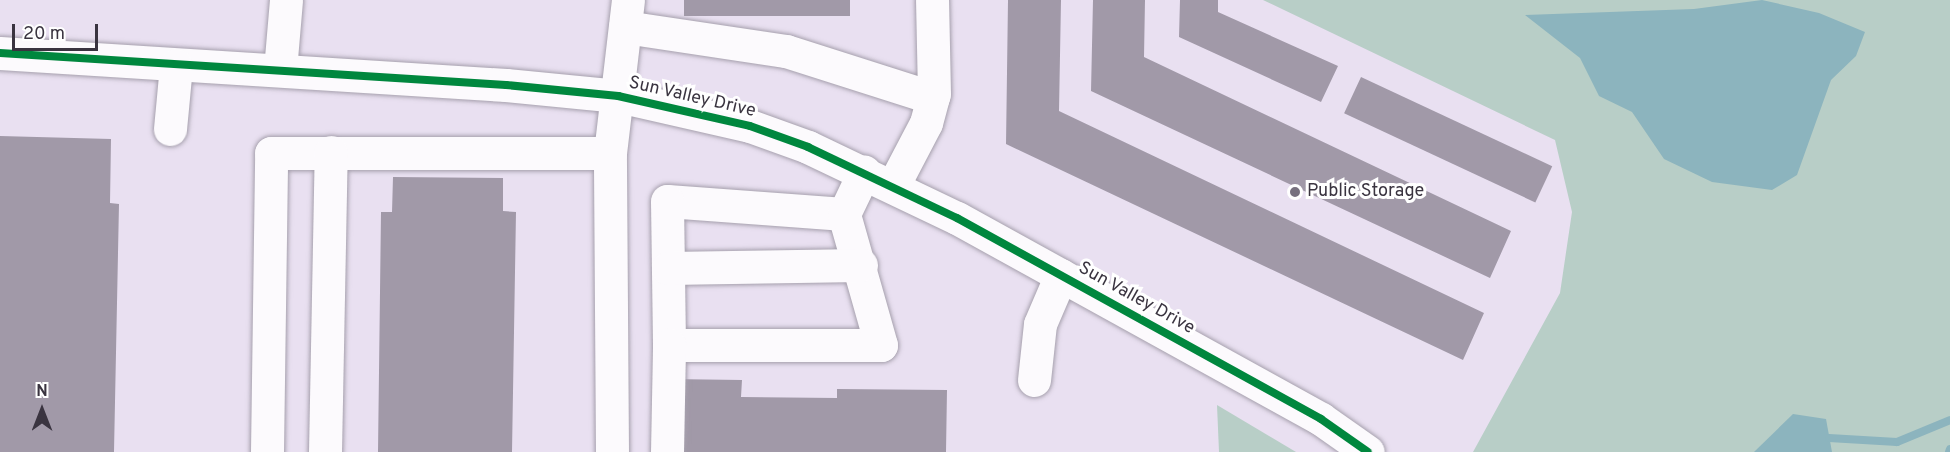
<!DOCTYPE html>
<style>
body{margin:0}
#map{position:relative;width:1950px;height:452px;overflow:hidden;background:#e9e0f1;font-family:Overpass,sans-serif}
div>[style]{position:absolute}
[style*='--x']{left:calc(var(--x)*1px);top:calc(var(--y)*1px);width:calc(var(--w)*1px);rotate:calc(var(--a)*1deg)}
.forest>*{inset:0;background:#b8cec7}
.water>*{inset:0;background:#8cb4be}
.stream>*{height:8px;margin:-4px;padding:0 4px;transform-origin:4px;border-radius:4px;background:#8cb4be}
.building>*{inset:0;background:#a199a8;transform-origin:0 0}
.roads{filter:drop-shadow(0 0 2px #a6a0ad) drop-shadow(0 0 2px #a6a0ad)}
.minor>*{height:33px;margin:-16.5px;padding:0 16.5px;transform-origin:16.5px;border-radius:16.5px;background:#fcfafd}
.cycleway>*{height:8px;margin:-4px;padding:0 4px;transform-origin:4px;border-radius:4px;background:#00873e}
.dots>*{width:16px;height:16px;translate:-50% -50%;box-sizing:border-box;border:3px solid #fff;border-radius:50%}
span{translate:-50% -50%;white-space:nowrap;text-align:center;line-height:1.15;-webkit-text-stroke:6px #fff;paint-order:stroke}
.street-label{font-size:18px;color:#3a3440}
.poi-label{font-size:18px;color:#3a3440}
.left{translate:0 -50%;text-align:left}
.north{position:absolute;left:12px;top:380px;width:60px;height:60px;-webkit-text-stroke:4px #fff;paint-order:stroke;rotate:0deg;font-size:16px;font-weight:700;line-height:24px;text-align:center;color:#3a3440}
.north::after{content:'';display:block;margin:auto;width:21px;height:27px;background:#3a3440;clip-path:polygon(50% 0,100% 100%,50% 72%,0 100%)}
.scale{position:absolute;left:12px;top:24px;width:86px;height:27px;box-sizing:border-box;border:3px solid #3a3440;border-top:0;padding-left:8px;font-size:18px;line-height:21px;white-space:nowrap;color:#3a3440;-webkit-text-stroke:4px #fff;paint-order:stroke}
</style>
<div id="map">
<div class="forest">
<i style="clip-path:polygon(1263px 0,1950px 0,1950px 452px,1473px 452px,1560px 293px,1572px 212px,1555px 140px)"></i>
<i style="clip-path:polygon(1217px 405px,1296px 452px,1219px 452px)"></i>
</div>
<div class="water">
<i style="clip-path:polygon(1762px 0,1819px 13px,1865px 32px,1856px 56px,1831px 80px,1797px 175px,1772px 190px,1712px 182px,1664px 159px,1632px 112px,1599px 96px,1580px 58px,1525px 15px,1694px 9px)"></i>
<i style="clip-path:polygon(1793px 414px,1826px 419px,1832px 452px,1754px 452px)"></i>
</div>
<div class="stream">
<i style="--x:1829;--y:438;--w:68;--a:3.4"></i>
<i style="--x:1897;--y:442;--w:57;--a:-22.5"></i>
<i style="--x:1949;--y:452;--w:3;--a:-72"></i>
</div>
<div class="building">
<i style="left:684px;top:0;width:166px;height:16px"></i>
<i style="clip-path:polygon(1008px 0,1061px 0,1059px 111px,1484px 313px,1463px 360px,1006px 144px)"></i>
<i style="clip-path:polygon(1093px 0,1145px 0,1144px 57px,1511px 231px,1490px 278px,1091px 91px)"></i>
<i style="clip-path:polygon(1180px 0,1218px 0,1218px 12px,1338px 66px,1321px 102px,1179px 37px)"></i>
<i style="left:1361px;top:77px;width:211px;height:40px;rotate:25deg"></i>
<i style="clip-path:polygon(0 136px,111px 139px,110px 203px,119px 204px,114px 452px,0 452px)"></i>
<i style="clip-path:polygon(393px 177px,503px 178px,503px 211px,516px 212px,512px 452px,378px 452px,381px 212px,392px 212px)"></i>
<i style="clip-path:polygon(669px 379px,742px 380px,741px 397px,837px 398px,837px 389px,947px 390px,946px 452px,668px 452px)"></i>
</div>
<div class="roads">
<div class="minor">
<i style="--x:625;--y:27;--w:163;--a:8.5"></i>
<i style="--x:786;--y:51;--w:154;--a:17.7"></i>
<i style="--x:0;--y:53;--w:507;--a:3.62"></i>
<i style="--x:506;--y:85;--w:113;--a:5.6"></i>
<i style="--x:618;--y:96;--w:135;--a:12.8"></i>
<i style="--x:750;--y:126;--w:62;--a:19.9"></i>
<i style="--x:808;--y:147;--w:165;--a:25.5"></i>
<i style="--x:957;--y:218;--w:416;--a:28.9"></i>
<i style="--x:1321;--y:419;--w:57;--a:35.1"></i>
<i style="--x:280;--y:70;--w:70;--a:-85.1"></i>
<i style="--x:170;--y:129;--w:64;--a:-84.6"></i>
<i style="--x:893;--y:186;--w:71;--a:-62.4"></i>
<i style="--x:926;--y:123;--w:30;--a:-75"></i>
<i style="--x:934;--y:94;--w:94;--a:-91.2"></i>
<i style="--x:844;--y:214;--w:177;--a:-175.8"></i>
<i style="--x:667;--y:201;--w:144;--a:89.2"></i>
<i style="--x:669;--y:345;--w:212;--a:0"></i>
<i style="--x:881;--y:345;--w:136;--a:-105.8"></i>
<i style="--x:844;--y:214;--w:47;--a:-64.5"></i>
<i style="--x:668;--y:268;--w:193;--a:-0.9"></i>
<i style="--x:1034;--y:380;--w:56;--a:-83.9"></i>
<i style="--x:1040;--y:324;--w:53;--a:-66.8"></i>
<i style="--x:267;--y:452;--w:299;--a:-89.2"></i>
<i style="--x:271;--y:153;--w:339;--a:0"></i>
<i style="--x:325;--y:452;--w:300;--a:-88.9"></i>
<i style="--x:612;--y:452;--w:299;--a:-90.4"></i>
<i style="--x:610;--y:153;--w:154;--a:-83.3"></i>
<i style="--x:667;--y:452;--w:107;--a:-88.9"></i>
</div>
</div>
<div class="cycleway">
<i style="--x:0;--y:53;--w:507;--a:3.62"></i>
<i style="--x:506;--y:85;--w:113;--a:5.6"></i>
<i style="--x:618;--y:96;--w:135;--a:12.8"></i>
<i style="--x:750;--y:126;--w:62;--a:19.9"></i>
<i style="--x:808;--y:147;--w:165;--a:25.5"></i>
<i style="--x:957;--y:218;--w:416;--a:28.9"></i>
<i style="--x:1321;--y:419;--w:57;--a:35.1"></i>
</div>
<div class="dots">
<i style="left:1295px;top:192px;background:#77707e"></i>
</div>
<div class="street-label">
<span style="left:692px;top:98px;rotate:13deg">Sun Valley Drive</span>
<span style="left:1136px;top:299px;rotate:29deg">Sun Valley Drive</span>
</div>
<div class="poi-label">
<span class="left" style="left:1307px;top:192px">Public Storage</span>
</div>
<div class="north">N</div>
<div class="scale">20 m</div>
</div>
